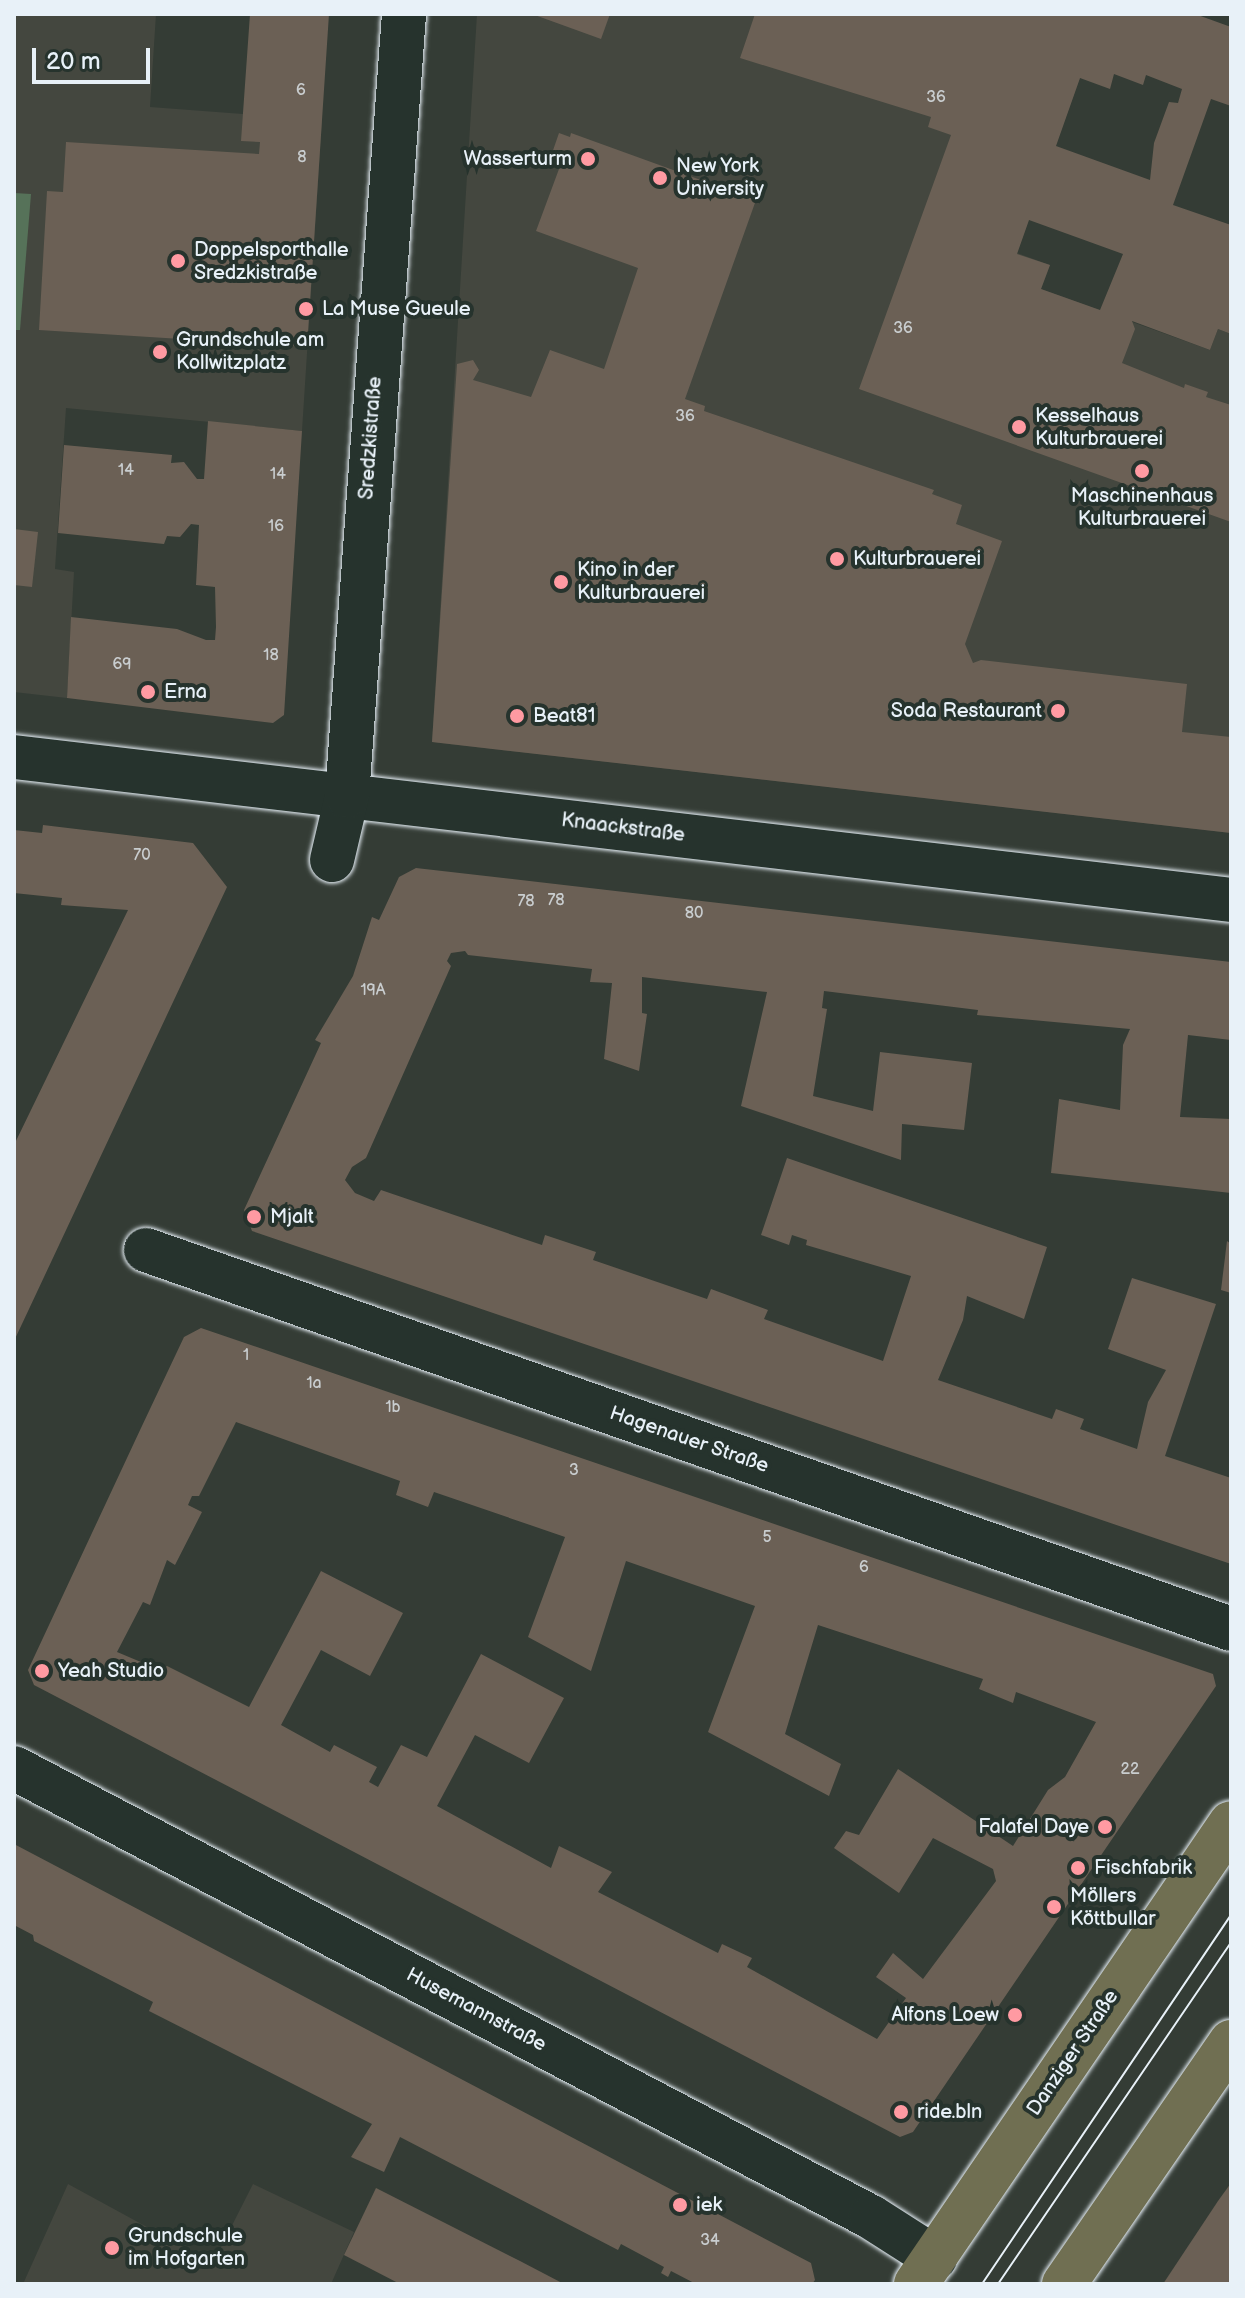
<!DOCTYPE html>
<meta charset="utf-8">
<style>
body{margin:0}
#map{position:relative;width:1245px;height:2298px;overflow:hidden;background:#343c35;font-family:"Balsamiq Sans",sans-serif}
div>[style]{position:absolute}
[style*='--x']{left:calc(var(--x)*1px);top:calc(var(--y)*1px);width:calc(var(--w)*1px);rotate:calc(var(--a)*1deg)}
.built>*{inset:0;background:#44473f}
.green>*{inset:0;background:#567259}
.building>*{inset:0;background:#6b6055}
.roads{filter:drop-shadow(0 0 2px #e8f1f8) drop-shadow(0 0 2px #e8f1f8)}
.minor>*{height:44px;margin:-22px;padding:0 22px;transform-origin:22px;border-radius:22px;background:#26332d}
.major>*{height:44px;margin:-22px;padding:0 22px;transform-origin:22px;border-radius:22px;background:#706f52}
.tram>*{height:2px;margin:-1px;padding:0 1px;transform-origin:1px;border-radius:1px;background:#e8f1f8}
.dots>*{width:22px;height:22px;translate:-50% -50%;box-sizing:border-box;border:4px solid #26332d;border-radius:50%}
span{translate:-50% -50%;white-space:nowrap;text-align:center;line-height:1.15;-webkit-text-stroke:8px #26332d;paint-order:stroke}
.number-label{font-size:16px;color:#c9cdcf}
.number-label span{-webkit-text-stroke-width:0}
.poi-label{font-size:20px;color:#e8f1f8}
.right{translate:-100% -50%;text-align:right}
.left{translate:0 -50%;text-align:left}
.street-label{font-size:20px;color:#e8f1f8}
.frame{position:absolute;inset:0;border:16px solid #e8f1f8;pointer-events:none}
.scale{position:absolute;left:32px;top:48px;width:118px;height:36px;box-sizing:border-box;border:4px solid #e8f1f8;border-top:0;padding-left:10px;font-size:24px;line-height:28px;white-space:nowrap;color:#e8f1f8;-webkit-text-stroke:6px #26332d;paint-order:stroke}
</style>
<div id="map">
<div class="built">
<i style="clip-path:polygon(14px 14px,156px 14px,150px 107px,322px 120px,302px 431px,66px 408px,55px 569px,74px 572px,67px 698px,14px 692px)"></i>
<i style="clip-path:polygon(477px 14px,1103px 14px,1017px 253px,1050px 265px,1041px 289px,1210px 350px,1218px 329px,1231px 334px,1231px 833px,432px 742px)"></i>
<i style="clip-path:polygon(68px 2184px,213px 2263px,253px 2184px,354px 2232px,331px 2284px,23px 2284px)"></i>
</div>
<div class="green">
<i style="clip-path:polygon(14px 193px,31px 194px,20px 330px,14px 330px)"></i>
</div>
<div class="building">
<i style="clip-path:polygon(250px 14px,329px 14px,307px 347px,39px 330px,47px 191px,63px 192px,66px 142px,259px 154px,260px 142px,241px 141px)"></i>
<i style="clip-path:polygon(532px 14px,610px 14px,601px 39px)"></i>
<i style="clip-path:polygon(evenodd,755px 14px,1195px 14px,1231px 27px,1231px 106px,1211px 99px,1173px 205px,1231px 225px,1231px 334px,1218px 329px,1210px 350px,1132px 321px,1135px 329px,1122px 363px,1184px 388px,1185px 384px,1208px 392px,1206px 397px,1231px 405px,1231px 522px,859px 389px,951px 135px,928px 127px,931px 117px,740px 58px,755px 14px,1114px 74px,1143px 85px,1146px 75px,1182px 89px,1178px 103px,1169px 102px,1154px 143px,1150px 180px,1056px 146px,1080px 78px,1110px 89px,1114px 74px,755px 14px,1029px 220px,1123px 254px,1100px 310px,1041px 289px,1050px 265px,1017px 254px,1029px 220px)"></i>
<i style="clip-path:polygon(559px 133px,570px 137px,571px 133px,756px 200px,685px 399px,705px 406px,704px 411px,934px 490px,932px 494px,962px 505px,956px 524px,1002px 541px,965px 644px,973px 663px,981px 660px,1187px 684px,1182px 732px,1231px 737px,1231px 833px,432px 742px,457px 364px,473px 360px,479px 370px,473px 380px,531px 397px,550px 350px,604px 369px,638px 268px,536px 231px,559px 169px,559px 163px,550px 159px)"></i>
<i style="clip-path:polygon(208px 421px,302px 431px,284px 715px,273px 723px,67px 698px,71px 617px,177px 629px,206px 640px,215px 640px,216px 627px,215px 587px,196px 585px,199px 525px,191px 524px,180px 537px,167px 536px,164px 544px,58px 533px,64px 445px,172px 455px,171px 463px,184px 462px,197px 479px,204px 479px)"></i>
<i style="clip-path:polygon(14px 529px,38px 532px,32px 587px,14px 585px)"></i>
<i style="clip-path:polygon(43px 825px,193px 843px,227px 887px,14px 1341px,14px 1145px,128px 910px,61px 905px,62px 898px,14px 893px,14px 830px,42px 833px)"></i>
<i style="clip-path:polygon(416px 868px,1231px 962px,1231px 1040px,1188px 1035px,1180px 1117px,1231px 1119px,1231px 1193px,1051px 1173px,1059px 1099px,1120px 1110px,1123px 1045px,1130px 1029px,977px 1015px,978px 1010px,824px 991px,822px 1008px,827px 1009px,813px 1096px,873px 1111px,880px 1052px,972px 1063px,964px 1130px,902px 1124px,901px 1160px,741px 1106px,767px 992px,642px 977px,642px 1013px,647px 1014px,639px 1071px,604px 1059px,612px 983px,590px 982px,592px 969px,468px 955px,465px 951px,451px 953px,447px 961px,451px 966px,366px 1158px,352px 1167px,345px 1180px,355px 1193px,374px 1201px,381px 1190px,542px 1245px,545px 1235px,596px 1252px,593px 1260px,707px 1299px,711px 1289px,768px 1310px,764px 1319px,883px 1361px,911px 1276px,806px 1245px,807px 1240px,792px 1235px,789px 1245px,761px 1235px,787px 1158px,1047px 1247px,1024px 1319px,967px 1296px,963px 1320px,938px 1380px,1052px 1419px,1056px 1409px,1084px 1419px,1080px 1429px,1137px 1449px,1148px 1402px,1166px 1370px,1108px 1349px,1132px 1278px,1216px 1304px,1165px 1456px,1231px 1478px,1231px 1564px,252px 1231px,244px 1210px,321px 1043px,315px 1040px,353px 976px,372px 917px,379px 920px,399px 877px)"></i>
<i style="clip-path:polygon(1227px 1241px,1231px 1244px,1231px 1293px,1221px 1290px)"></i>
<i style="clip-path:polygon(evenodd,201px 1328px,1213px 1674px,1216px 1686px,913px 2132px,900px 2137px,34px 1685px,28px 1670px,141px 1428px,184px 1337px,201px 1328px,236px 1422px,400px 1481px,396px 1495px,428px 1507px,434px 1492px,565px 1537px,528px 1637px,591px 1671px,626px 1561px,755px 1606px,708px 1732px,829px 1796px,841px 1764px,785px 1734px,818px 1625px,983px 1679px,979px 1689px,1013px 1703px,1016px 1692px,1096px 1722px,1065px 1777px,1048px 1790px,1013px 1846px,898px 1769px,859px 1835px,846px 1831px,834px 1848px,899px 1893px,933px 1838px,993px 1869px,996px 1881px,923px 1979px,893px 1953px,876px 1977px,906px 1998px,877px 2039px,747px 1967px,752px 1958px,722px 1944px,718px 1953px,598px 1892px,612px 1872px,559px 1846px,551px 1868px,437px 1806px,475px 1735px,529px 1763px,564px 1698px,481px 1654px,427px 1757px,401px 1745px,378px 1787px,369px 1782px,377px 1767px,334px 1745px,330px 1752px,281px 1725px,321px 1650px,370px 1676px,403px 1613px,321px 1571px,249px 1707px,167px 1666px,160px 1670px,117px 1652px,143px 1602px,150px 1605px,167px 1560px,175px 1565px,202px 1512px,188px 1505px,192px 1496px,199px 1496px,236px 1422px)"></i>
<i style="clip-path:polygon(14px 1844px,811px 2263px,815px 2280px,812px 2284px,696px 2284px,671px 2271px,668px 2277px,661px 2273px,664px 2267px,621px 2244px,618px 2250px,400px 2137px,384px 2172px,351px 2157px,372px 2124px,149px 2011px,153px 2002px,34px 1941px,33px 1935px,14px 1925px)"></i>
<i style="clip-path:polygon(1231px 2183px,1231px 2284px,1163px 2284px,1218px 2201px)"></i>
<i style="clip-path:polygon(376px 2188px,520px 2261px,564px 2284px,400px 2284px,344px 2255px)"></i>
</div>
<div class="roads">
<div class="minor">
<i style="--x:14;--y:757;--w:1225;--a:6.7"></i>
<i style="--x:332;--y:860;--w:66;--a:-76.8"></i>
<i style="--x:347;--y:796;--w:784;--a:-85.83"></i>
<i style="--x:146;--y:1250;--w:1149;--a:19.25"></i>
<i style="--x:14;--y:1768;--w:967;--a:27.65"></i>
<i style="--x:871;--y:2217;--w:76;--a:32.6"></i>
</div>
<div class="major">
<i style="--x:916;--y:2284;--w:558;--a:-55.66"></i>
<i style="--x:1064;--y:2284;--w:294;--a:-55.4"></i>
</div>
</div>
<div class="tram">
<i style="--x:982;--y:2284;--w:445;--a:-56"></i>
<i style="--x:998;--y:2284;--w:414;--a:-55.7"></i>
</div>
<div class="dots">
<i style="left:588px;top:159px;background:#ff9aa2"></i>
<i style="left:660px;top:178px;background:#ff9aa2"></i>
<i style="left:178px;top:261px;background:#ff9aa2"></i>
<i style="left:306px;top:309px;background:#ff9aa2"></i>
<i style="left:160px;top:352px;background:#ff9aa2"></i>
<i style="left:1019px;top:427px;background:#ff9aa2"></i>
<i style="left:1142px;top:471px;background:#ff9aa2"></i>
<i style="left:837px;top:559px;background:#ff9aa2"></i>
<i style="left:561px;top:582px;background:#ff9aa2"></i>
<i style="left:148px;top:692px;background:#ff9aa2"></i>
<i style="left:1058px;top:711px;background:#ff9aa2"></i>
<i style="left:517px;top:716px;background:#ff9aa2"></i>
<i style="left:254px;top:1217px;background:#ff9aa2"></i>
<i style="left:42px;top:1671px;background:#ff9aa2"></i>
<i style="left:1105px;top:1827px;background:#ff9aa2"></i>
<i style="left:1078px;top:1868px;background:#ff9aa2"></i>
<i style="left:1054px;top:1907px;background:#ff9aa2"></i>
<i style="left:1015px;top:2015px;background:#ff9aa2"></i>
<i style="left:901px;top:2112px;background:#ff9aa2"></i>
<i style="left:680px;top:2205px;background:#ff9aa2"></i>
<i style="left:112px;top:2248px;background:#ff9aa2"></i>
</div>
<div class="number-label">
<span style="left:301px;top:91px">6</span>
<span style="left:936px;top:98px">36</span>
<span style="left:302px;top:158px">8</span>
<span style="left:903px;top:329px">36</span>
<span style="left:685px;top:417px">36</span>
<span style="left:126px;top:471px">14</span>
<span style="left:278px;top:475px">14</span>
<span style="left:276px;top:527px">16</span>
<span style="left:271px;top:656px">18</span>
<span style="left:122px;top:665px">69</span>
<span style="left:142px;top:856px">70</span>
<span style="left:556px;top:901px">78</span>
<span style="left:526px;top:902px">78</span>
<span style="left:694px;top:914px">80</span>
<span style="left:373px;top:991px">19A</span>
<span style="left:246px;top:1356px">1</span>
<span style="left:314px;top:1384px">1a</span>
<span style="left:393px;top:1408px">1b</span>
<span style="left:574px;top:1471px">3</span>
<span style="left:767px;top:1538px">5</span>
<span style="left:864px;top:1568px">6</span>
<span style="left:1130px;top:1770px">22</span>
<span style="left:710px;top:2241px">34</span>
</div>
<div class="poi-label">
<span class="right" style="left:572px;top:159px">Wasserturm</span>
<span class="left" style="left:676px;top:178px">New York<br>University</span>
<span class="left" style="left:194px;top:262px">Doppelsporthalle<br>Sredzkistraße</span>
<span class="left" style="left:322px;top:309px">La Muse Gueule</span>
<span class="left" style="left:176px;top:352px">Grundschule am<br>Kollwitzplatz</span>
<span class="left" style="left:1035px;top:428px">Kesselhaus<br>Kulturbrauerei</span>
<span style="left:1142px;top:508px">Maschinenhaus<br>Kulturbrauerei</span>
<span class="left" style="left:853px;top:559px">Kulturbrauerei</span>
<span class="left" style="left:577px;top:582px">Kino in der<br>Kulturbrauerei</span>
<span class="left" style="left:164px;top:692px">Erna</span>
<span class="right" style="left:1042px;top:711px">Soda Restaurant</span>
<span class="left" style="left:533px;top:716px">Beat81</span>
<span class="left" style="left:270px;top:1217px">Mjalt</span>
<span class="left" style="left:58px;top:1671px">Yeah Studio</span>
<span class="right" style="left:1089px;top:1827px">Falafel Daye</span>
<span class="left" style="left:1094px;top:1868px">Fischfabrik</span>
<span class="left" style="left:1070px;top:1908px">Möllers<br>Köttbullar</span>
<span class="right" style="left:999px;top:2015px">Alfons Loew</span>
<span class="left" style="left:917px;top:2112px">ride.bln</span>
<span class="left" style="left:696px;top:2205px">iek</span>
<span class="left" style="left:128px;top:2248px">Grundschule<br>im Hofgarten</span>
</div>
<div class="street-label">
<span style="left:371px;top:438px;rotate:-86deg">Sredzkistraße</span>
<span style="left:623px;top:828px;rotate:7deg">Knaackstraße</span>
<span style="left:689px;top:1440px;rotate:19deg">Hagenauer Straße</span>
<span style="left:476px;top:2010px;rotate:28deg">Husemannstraße</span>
<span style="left:1073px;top:2053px;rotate:-56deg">Danziger Straße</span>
</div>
<div class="frame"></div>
<div class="scale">20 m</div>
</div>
